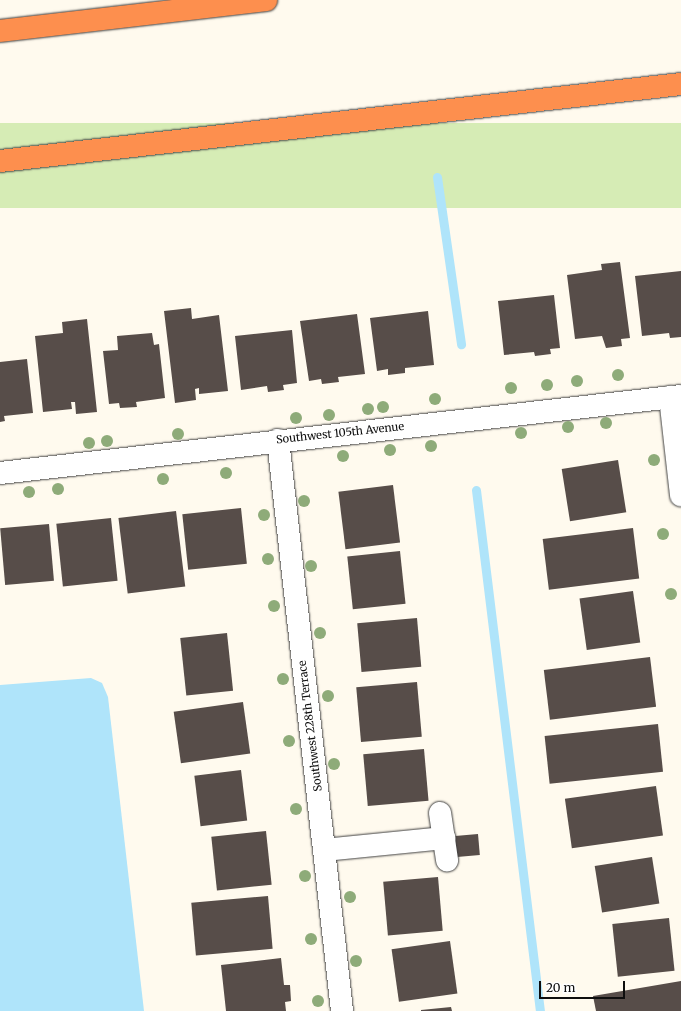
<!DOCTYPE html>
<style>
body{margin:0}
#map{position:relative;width:681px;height:1011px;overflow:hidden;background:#fffaee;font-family:Merriweather,serif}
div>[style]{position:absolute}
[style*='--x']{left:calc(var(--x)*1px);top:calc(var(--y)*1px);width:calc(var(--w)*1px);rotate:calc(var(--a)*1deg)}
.green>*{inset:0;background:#d6ecb5;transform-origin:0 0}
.water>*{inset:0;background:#afe4fa}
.stream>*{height:9px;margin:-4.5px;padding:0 4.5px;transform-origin:4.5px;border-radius:4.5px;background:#afe4fa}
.building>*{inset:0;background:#574d49;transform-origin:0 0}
.roads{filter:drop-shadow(0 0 1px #414141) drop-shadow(0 0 1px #414141)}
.minor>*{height:22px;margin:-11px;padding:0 11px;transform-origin:11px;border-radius:11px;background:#fff}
.highway>*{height:22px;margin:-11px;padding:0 11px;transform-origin:11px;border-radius:11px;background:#fd8f4e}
.trees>*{width:12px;height:12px;margin:-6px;border-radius:50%;background:#8eab79}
span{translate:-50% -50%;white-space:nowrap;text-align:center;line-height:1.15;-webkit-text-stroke:4px #fff;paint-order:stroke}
.street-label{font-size:11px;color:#0e0e0e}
.scale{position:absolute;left:539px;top:981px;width:86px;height:18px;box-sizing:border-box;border:2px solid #0e0e0e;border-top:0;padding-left:5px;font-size:12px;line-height:14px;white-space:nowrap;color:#0e0e0e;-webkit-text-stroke:3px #fff;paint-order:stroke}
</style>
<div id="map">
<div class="green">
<i style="left:681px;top:123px;width:85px;height:686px;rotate:90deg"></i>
</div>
<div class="water">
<i style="clip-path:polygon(91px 678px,102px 683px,108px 697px,144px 1011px,0 1011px,0 685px)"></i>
</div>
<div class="stream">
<i style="--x:437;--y:177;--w:169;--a:81.8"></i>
<i style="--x:476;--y:490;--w:525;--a:83"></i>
</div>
<div class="building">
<i style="clip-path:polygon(620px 262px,630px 338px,621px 339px,622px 346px,606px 348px,602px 336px,575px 339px,567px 275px,602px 270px,601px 264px)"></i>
<i style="clip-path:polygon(681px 271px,681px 337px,670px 338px,669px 333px,642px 336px,635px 276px)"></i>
<i style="clip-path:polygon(554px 295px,560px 348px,550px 349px,551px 354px,535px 356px,534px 352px,504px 355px,498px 301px)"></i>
<i style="clip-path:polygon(191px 308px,192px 319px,219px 315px,228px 391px,199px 394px,199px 388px,195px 389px,196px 400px,175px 403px,164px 311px)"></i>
<i style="clip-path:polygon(428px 311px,434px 365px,405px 368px,405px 373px,388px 375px,388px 369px,377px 371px,370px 318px)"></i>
<i style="clip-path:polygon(357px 314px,365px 374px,338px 377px,339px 382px,322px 384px,321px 379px,309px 381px,300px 321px)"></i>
<i style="clip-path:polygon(87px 319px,97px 412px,76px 414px,75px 402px,71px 402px,72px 409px,43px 412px,35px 336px,63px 333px,62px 322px)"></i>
<i style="clip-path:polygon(292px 330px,297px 383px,283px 385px,284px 390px,268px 392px,267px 386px,241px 390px,235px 336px)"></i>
<i style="clip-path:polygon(152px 333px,154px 345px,159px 344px,165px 398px,136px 402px,137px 407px,120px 408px,119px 403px,109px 404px,103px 351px,118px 350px,117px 336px)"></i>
<i style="clip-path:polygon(27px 359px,33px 413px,4px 416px,5px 421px,0 422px,0 362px)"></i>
<i style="left:618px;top:460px;width:53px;height:57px;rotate:81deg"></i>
<i style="left:393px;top:485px;width:58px;height:55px;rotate:83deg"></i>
<i style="left:241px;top:508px;width:56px;height:59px;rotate:84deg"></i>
<i style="left:176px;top:511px;width:76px;height:58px;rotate:83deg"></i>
<i style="left:111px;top:518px;width:63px;height:55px;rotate:84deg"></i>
<i style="left:49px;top:524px;width:57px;height:49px;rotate:85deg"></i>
<i style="left:633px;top:528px;width:51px;height:91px;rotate:83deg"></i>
<i style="left:400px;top:551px;width:53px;height:53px;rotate:84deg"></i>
<i style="left:633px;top:591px;width:52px;height:54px;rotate:82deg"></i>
<i style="left:417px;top:618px;width:49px;height:60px;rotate:85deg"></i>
<i style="left:227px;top:633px;width:58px;height:47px;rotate:84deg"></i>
<i style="left:650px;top:657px;width:50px;height:107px;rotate:83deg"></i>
<i style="left:417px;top:682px;width:55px;height:61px;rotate:85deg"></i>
<i style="left:243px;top:702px;width:52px;height:70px;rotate:82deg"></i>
<i style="left:658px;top:724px;width:48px;height:114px;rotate:84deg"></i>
<i style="left:424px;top:749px;width:52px;height:61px;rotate:85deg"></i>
<i style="left:241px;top:770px;width:51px;height:47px;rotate:83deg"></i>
<i style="left:656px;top:786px;width:50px;height:92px;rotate:82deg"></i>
<i style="left:266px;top:831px;width:54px;height:55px;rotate:84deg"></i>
<i style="left:478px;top:834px;width:21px;height:23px;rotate:85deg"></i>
<i style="left:652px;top:857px;width:47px;height:58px;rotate:81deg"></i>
<i style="left:438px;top:877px;width:54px;height:55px;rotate:85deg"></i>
<i style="left:268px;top:896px;width:53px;height:77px;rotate:85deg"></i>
<i style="left:669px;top:918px;width:53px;height:57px;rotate:84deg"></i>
<i style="left:450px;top:941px;width:53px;height:59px;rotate:82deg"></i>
<i style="clip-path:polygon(281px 958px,284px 985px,290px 985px,291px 1001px,285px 1002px,286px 1011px,226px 1011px,221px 965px)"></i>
<i style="clip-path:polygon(681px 981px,681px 1011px,596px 1011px,593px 996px)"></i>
<i style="clip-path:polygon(451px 1007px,452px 1011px,421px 1011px,421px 1010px)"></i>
</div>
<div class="roads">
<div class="minor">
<i style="--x:670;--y:397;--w:99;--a:83.6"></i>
<i style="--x:278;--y:440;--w:575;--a:83.6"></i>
<i style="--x:0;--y:473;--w:685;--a:-6.45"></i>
<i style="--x:440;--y:813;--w:48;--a:81.5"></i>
<i style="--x:324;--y:850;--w:121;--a:-5.7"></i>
</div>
<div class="highway">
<i style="--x:0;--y:31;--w:268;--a:-6.6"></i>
<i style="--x:0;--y:161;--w:685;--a:-6.45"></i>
</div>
</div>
<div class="trees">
<i style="left:618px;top:375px"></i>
<i style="left:577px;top:381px"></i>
<i style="left:547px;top:385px"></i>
<i style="left:511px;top:388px"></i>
<i style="left:435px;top:399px"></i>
<i style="left:383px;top:407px"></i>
<i style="left:368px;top:409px"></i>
<i style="left:329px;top:415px"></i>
<i style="left:296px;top:418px"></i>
<i style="left:606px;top:423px"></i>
<i style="left:568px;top:427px"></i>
<i style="left:521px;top:433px"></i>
<i style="left:178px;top:434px"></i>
<i style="left:107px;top:441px"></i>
<i style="left:89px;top:443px"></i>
<i style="left:431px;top:446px"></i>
<i style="left:390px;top:450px"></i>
<i style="left:343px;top:456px"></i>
<i style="left:654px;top:460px"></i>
<i style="left:226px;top:473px"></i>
<i style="left:163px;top:479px"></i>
<i style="left:58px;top:489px"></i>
<i style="left:29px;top:492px"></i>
<i style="left:304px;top:501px"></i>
<i style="left:264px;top:515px"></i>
<i style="left:663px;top:534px"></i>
<i style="left:268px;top:559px"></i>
<i style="left:311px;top:566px"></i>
<i style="left:671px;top:594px"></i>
<i style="left:274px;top:606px"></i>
<i style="left:320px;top:633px"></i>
<i style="left:283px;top:679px"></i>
<i style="left:328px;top:696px"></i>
<i style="left:289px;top:741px"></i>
<i style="left:334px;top:764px"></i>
<i style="left:296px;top:809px"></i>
<i style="left:305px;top:876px"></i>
<i style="left:350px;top:897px"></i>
<i style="left:311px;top:939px"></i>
<i style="left:356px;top:961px"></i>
<i style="left:318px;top:1001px"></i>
</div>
<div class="street-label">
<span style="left:340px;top:433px;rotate:-6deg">Southwest 105th Avenue</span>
<span style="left:310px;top:726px;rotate:-97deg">Southwest 228th Terrace</span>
</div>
<div class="scale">20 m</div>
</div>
